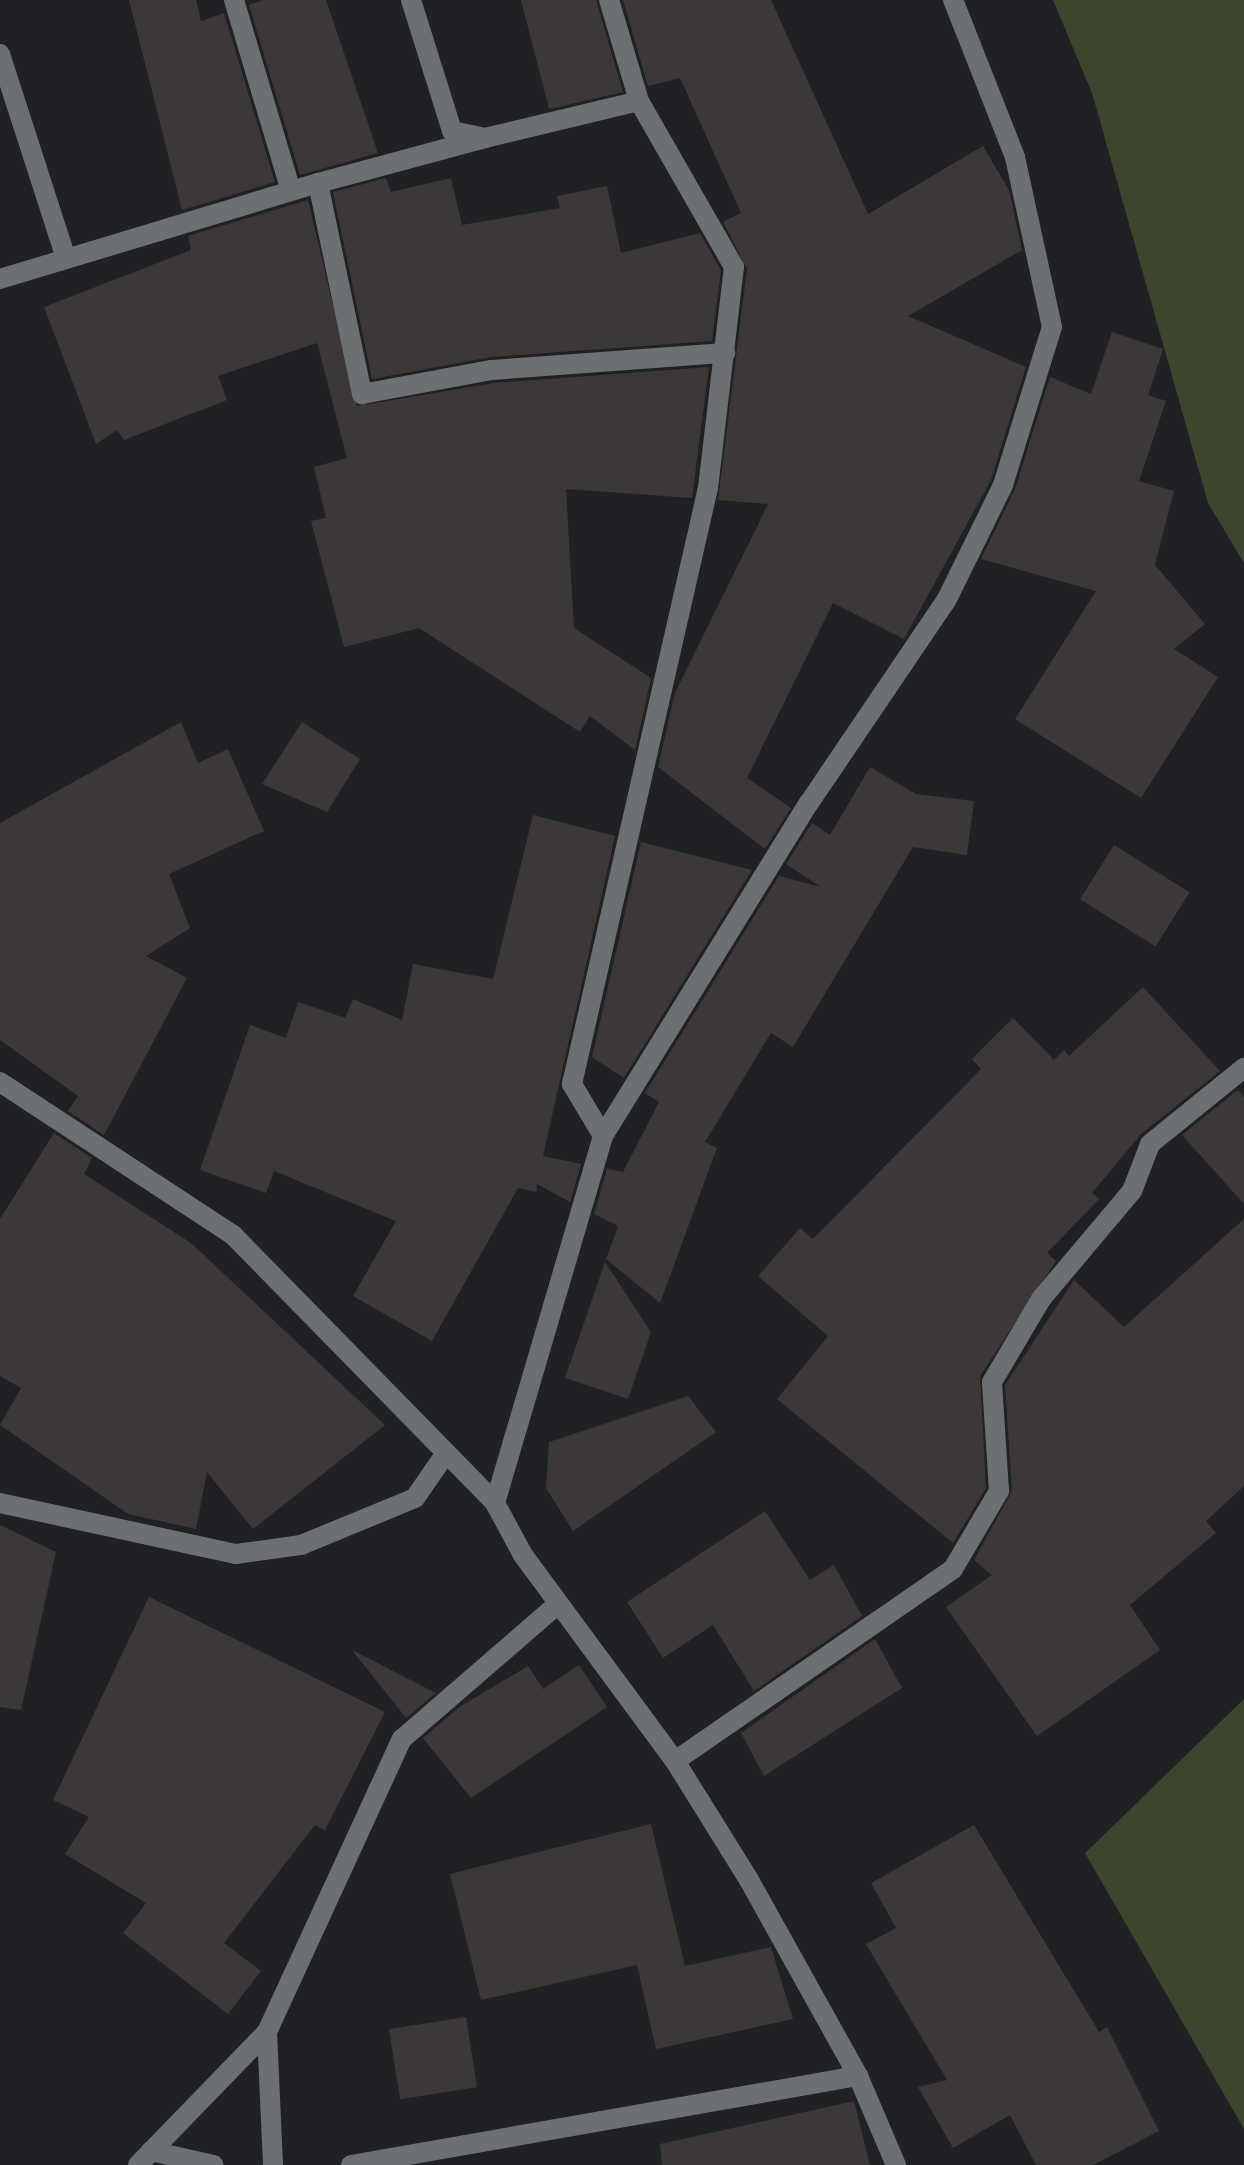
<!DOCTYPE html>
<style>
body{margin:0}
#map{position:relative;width:1244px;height:2165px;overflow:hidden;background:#202124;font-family:"Space Grotesk",sans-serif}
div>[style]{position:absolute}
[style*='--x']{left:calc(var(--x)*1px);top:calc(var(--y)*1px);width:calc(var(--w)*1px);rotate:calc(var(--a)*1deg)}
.green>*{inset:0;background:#3d452f}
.building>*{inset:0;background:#3c3837;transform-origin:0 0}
.service>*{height:20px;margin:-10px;padding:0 10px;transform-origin:10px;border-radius:10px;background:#6d7073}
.minor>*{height:20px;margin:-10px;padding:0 10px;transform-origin:10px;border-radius:10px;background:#6d7073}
span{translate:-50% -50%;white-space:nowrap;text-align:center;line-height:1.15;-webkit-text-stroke:8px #202124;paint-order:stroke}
</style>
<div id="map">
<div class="green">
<i style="clip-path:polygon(1053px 0,1244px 0,1244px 563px,1208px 503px,1092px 93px)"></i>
<i style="clip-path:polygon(1244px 1699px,1244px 2129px,1085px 1853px)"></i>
</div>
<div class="building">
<i style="clip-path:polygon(129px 0,196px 0,201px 21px,224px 13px,275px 182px,182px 210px)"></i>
<i style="clip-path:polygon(263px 0,326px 0,378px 153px,300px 175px,249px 5px)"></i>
<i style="clip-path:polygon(521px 0,596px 0,623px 92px,549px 109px)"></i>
<i style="clip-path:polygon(623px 0,771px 0,868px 214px,983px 146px,1009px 190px,1022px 250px,908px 316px,1026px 367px,991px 480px,904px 639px,833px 603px,747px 778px,791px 808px,765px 849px,658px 767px,675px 693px,768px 504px,718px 500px,747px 269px,723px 222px,741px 213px,680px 78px,648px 86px)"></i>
<i style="clip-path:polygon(386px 178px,391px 192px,451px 178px,462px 225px,560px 208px,557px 196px,607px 186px,621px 253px,700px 233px,721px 270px,712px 341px,491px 357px,372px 379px,333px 192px)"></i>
<i style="clip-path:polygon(308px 200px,357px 406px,494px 383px,709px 367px,692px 498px,566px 489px,574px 628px,651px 678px,635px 750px,590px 716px,580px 732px,419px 628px,344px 647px,311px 521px,326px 518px,314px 467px,347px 458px,317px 343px,218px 376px,227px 400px,124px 440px,117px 430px,96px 444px,44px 307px,191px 250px,188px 236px)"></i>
<i style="clip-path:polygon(1112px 332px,1163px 349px,1148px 395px,1166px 401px,1139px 481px,1174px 491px,1155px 565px,1205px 624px,1174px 649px,1218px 677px,1141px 798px,1015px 719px,1096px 591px,981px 559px,1015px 489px,1050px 377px,1091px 394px)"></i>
<i style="clip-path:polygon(181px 722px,198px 763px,228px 749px,264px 831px,169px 874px,190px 928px,146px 956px,187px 978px,104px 1135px,68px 1111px,78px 1096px,0 1040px,0 823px)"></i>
<i style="clip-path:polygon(302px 722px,360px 759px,327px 812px,262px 784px)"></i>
<i style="clip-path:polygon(870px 767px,916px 794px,974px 801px,967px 855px,913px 847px,793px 1047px,771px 1033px,705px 1142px,717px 1148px,660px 1303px,606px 1259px,618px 1226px,594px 1214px,607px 1169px,623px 1172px,659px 1102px,645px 1093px,779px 876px,821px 887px,786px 864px,812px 823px,830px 835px)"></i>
<i style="clip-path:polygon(533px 815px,615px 836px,543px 1156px,581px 1164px,570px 1202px,537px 1184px,536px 1192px,518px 1188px,432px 1341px,353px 1296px,396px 1221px,274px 1171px,266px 1193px,200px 1170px,250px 1025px,286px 1038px,298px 1002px,345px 1018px,353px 999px,402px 1020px,413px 964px,493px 979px)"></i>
<i style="clip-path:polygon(641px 842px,752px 870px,624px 1078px,592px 1057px)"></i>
<i style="left:1114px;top:845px;width:89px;height:64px;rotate:32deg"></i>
<i style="clip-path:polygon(1143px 987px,1220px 1071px,1141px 1134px,1092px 1193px,1099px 1199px,1047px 1253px,1056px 1261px,980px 1376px,986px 1488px,953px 1543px,777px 1399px,828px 1336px,758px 1276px,800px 1228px,813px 1239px,981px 1069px,972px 1059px,1013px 1018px,1054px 1060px,1064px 1050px,1069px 1056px)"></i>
<i style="clip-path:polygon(1238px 1090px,1244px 1097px,1244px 1204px,1182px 1135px)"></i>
<i style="clip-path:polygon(54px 1133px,92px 1158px,84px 1174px,191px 1243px,385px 1425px,253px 1529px,207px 1472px,196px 1529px,128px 1514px,0 1425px,21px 1388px,0 1376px,0 1219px)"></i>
<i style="clip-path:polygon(1244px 1219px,1244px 1486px,1206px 1521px,1216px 1533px,1130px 1605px,1160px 1650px,1037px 1736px,946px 1607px,992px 1575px,974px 1560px,1012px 1491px,1005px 1385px,1074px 1280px,1124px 1327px)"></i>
<i style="clip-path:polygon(605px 1262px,651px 1332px,628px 1399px,565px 1378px)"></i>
<i style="clip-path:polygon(688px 1396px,716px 1432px,573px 1531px,546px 1488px,549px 1442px)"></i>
<i style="clip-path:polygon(765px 1511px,810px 1580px,834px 1565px,862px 1616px,754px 1691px,713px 1625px,663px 1658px,627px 1602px)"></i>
<i style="clip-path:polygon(0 1525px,56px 1552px,21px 1710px,0 1707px)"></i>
<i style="clip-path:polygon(149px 1597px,385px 1712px,325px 1830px,315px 1825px,224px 1943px,261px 1971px,228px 2014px,123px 1933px,146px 1903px,65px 1854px,89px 1817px,53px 1800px)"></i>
<i style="clip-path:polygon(875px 1639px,902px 1688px,764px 1776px,741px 1733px)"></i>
<i style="clip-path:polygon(352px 1650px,436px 1693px,406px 1718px)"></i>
<i style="clip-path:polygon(579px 1665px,607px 1707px,471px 1798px,423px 1738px,461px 1706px,528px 1666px,543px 1689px)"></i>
<i style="clip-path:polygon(651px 1824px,685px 1966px,771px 1947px,793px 2019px,656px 2049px,637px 1965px,481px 2000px,450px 1874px)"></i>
<i style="clip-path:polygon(974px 1825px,1099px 2032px,1107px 2027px,1159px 2131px,1093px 2165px,1036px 2165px,1010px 2115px,953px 2148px,918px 2087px,947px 2080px,866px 1944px,896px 1928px,871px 1883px)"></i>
<i style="left:466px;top:2017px;width:71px;height:78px;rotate:81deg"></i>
<i style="clip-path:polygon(854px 2101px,870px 2165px,662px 2165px,660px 2144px)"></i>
</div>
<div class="service">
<i style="--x:234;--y:0;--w:199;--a:73.4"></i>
<i style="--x:411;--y:0;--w:137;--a:72.6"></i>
<i style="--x:452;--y:131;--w:34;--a:12"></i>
<i style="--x:485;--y:138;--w:158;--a:-13.5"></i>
<i style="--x:0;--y:54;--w:211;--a:72.1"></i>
<i style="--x:485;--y:138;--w:173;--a:164.9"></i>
<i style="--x:318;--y:183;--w:216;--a:78.2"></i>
<i style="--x:362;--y:394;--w:132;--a:-10.5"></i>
<i style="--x:492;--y:370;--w:234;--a:-4.2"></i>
<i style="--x:0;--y:279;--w:332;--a:-16.8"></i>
<i style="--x:603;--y:1136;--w:61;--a:-120.8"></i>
<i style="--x:572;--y:1084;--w:611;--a:-77.15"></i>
<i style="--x:708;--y:488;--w:223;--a:-83.3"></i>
<i style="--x:734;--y:267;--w:191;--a:-119.8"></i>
<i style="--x:639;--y:101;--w:105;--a:-106.5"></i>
<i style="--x:0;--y:1503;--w:241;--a:12.2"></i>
<i style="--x:236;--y:1554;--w:66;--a:-7.9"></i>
<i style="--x:301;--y:1545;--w:123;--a:-22.4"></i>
<i style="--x:415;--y:1498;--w:55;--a:-55.4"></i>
<i style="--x:675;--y:1761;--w:338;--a:-34.6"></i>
<i style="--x:953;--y:1569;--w:91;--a:-59.5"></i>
<i style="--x:999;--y:1491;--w:109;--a:-93.7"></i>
<i style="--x:992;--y:1382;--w:96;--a:-59.4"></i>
<i style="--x:1041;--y:1299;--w:141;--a:-49.9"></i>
<i style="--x:1132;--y:1191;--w:50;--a:-69"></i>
<i style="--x:1150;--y:1144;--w:121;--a:-39"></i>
<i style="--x:267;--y:2032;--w:323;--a:-65.3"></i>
<i style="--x:402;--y:1739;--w:206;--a:-40.9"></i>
</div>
<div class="minor">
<i style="--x:0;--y:1082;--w:279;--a:33.3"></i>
<i style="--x:233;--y:1235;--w:375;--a:45.6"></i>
<i style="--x:495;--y:1503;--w:59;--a:61.7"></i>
<i style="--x:523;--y:1555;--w:256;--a:53.6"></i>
<i style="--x:675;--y:1761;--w:140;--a:58.1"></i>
<i style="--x:749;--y:1880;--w:224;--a:60.9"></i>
<i style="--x:858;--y:2076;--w:97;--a:66.9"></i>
<i style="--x:495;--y:1503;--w:383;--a:-73.6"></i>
<i style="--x:603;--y:1136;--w:392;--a:-58.3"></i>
<i style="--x:809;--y:803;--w:244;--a:-55.9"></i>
<i style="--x:946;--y:601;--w:129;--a:-63.8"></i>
<i style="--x:1003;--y:485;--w:165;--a:-72.8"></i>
<i style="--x:1052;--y:327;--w:174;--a:-102.3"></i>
<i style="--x:1015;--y:157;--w:169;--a:-111.5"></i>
<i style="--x:267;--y:2032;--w:133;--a:87.4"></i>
<i style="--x:151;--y:2151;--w:64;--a:12.7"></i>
<i style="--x:138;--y:2165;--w:185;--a:-45.9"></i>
<i style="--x:351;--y:2165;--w:515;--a:-9.96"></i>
</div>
</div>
